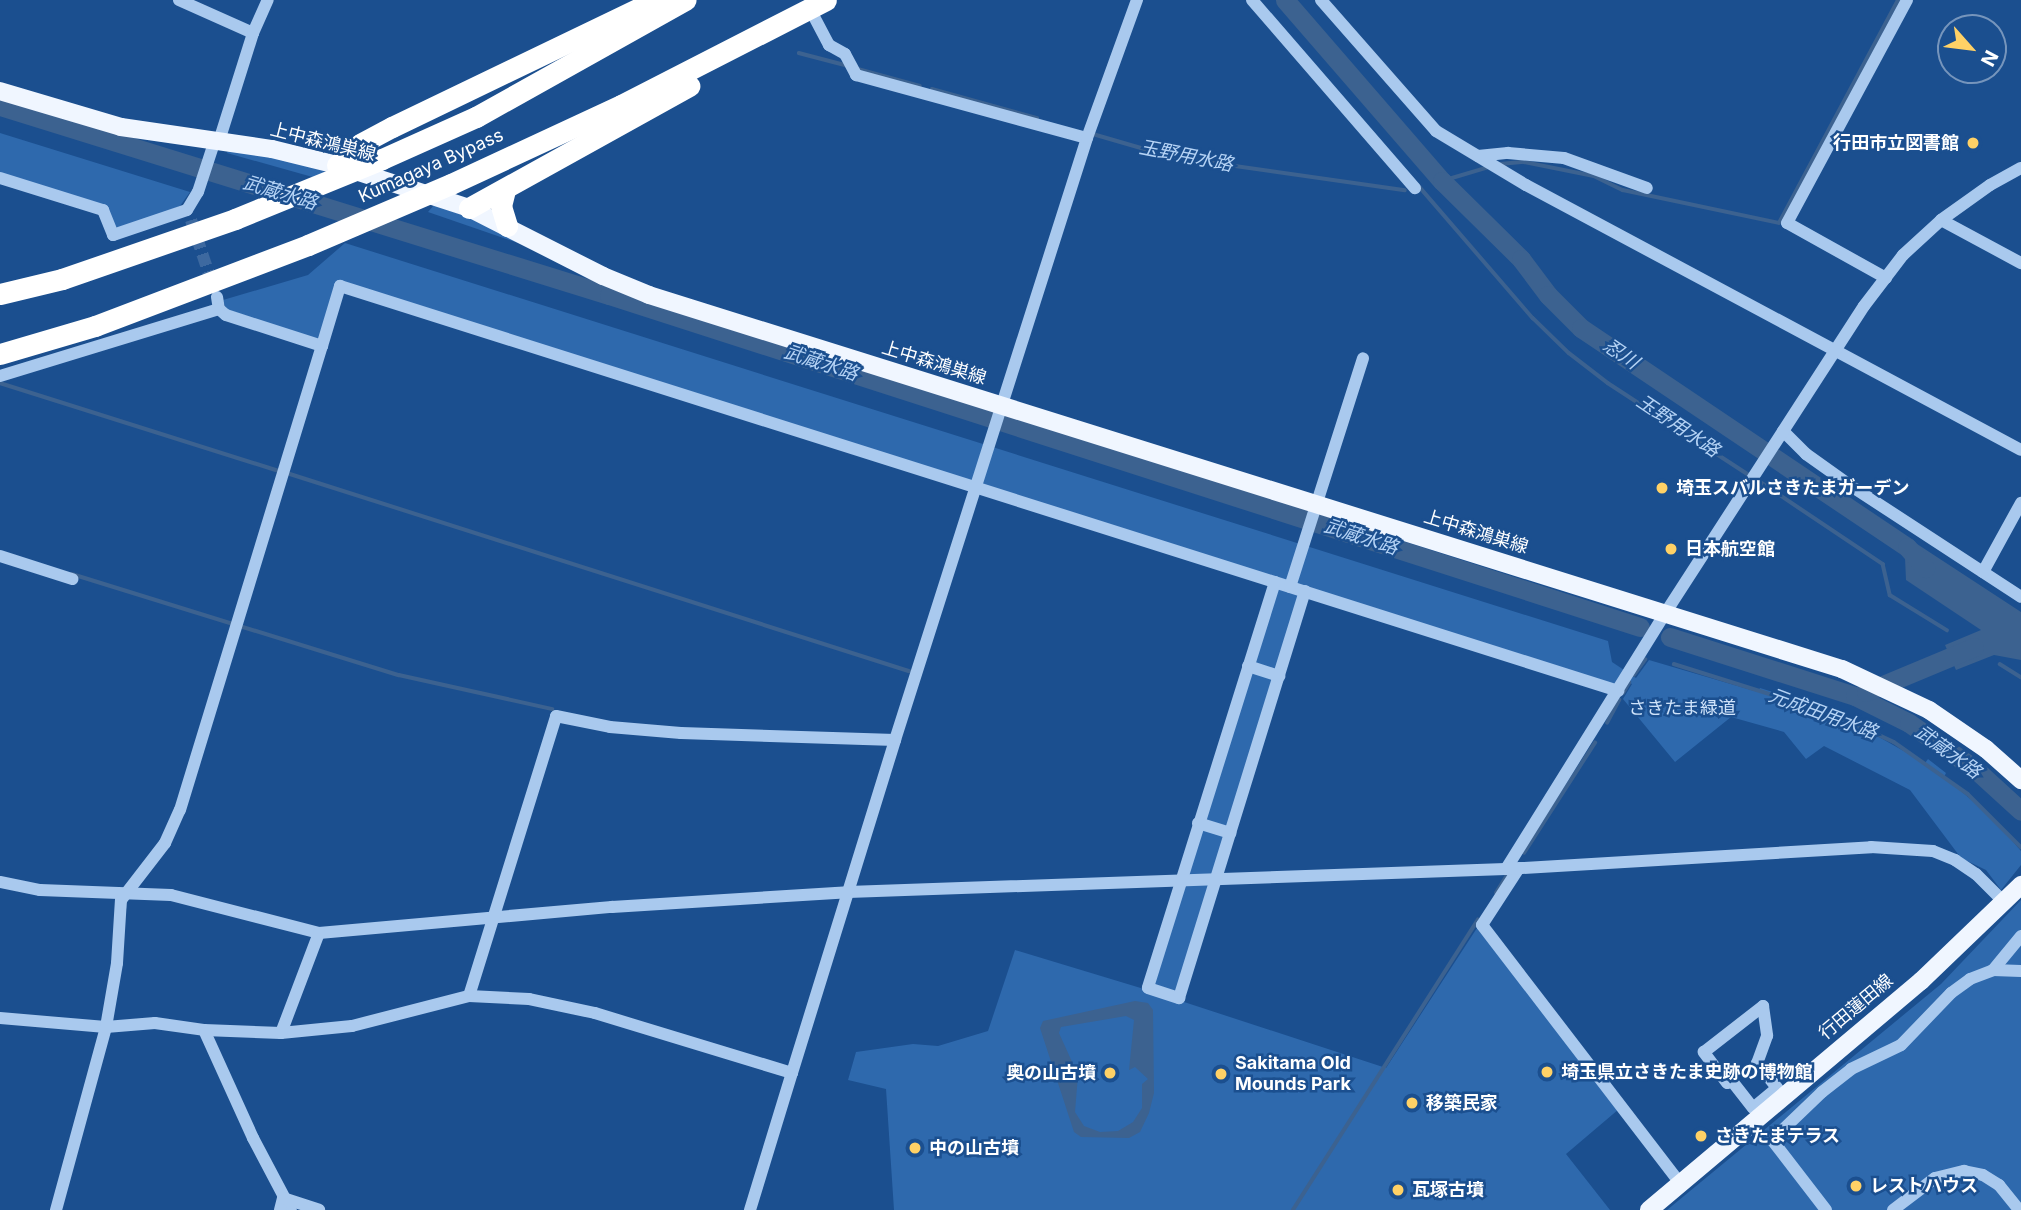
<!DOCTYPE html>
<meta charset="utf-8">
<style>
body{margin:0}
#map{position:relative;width:2021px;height:1210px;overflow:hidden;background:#1b4f8f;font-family:Inter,"Noto Sans JP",sans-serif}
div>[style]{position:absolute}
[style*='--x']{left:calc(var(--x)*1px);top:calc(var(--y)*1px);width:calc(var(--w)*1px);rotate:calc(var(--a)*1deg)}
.green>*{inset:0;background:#2e69ad}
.water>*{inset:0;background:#3c6290}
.stream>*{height:3.5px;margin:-1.75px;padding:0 1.75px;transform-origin:1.75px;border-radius:1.75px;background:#3c6290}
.river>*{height:19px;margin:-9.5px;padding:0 9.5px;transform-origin:9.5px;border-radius:9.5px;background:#3c6290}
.minor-tunnel>*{height:12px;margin-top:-6px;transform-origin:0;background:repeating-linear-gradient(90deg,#3d69a0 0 12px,transparent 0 18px)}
.minor>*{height:12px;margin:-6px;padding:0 6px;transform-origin:6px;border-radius:6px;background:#a9c9ee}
.major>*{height:18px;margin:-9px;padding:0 9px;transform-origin:9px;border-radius:9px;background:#f0f6ff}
.highway>*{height:21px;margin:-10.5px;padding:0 10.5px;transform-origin:10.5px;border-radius:10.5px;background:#fff}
.highway-bridge>*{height:21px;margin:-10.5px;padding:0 10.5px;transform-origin:10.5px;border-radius:10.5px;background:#fff}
.dots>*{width:19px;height:19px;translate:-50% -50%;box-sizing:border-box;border:4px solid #1b4f8f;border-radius:50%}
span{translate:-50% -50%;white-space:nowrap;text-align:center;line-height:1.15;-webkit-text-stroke:5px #1b4f8f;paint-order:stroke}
.street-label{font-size:18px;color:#fff}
.poi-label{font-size:18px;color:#fff;font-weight:700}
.right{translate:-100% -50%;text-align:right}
.left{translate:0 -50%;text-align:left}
.park-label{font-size:18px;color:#cfe3fa}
.water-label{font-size:19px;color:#b5d3f5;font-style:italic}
.north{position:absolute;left:1937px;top:14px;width:70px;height:70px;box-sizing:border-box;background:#1b4f8f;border:2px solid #7695bc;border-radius:50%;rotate:118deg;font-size:19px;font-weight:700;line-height:28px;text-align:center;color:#fff}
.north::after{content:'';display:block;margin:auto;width:24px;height:32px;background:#ffd166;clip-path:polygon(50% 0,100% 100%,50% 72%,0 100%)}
</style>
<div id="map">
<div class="green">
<i style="clip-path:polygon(0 133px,190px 192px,180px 206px,122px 230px,113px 225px,106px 207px,0 174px)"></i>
<i style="clip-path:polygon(228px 150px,276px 156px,324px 170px,323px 175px,316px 178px,227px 153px)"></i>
<i style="clip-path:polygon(434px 205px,480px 221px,530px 247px,428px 212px)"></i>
<i style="clip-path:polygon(345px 243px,1608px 641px,1612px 662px,1636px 678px,1649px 660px,1758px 692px,1760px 688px,1776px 693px,1775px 697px,1837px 716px,1838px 713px,1864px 724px,1863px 728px,1925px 763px,1928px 759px,1946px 773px,1944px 777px,1992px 817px,2021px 851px,2021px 865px,2001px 890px,1986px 870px,1961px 858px,1910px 790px,1824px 746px,1806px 759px,1784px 732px,1731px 717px,1675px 762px,1623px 699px,1632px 684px,1619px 678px,1614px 685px,1311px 589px,1181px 1001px,1386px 1068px,1477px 928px,1619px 1109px,1566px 1154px,1610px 1210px,894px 1210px,886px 1089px,848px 1080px,856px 1052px,913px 1044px,938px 1046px,988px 1031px,1015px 950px,1144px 989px,1272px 578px,341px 283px,319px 341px,226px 309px,223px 300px,308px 275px)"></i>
<i style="clip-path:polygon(2021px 900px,2021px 1210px,1667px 1210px,1941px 984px)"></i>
</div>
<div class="water">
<i style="clip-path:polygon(1914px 542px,2021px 612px,2021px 660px,1994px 655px,1956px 670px,1945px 645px,1981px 630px,1906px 580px,1905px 558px)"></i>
<i style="clip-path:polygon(evenodd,1135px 1001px,1148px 1003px,1153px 1010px,1154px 1093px,1149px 1113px,1140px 1132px,1129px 1138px,1081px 1137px,1074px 1132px,1040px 1028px,1043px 1021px,1135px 1001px,1126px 1016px,1134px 1020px,1129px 1070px,1135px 1067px,1148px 1079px,1142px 1084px,1142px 1108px,1133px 1122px,1118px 1131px,1100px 1132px,1084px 1126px,1075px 1112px,1078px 1075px,1059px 1033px,1061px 1027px,1126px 1016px)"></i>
</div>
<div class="stream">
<i style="--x:799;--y:53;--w:48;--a:14.6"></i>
<i style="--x:858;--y:69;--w:64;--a:15.3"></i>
<i style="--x:932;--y:89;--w:109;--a:15.4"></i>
<i style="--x:1093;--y:134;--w:82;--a:16.2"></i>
<i style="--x:1172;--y:157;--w:235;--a:8.1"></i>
<i style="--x:1500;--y:164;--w:24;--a:-5"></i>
<i style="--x:1524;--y:162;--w:71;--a:11.3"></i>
<i style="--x:1594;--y:176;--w:32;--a:26"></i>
<i style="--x:1623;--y:190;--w:159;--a:11.9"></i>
<i style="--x:1779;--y:223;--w:253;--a:-61.9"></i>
<i style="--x:1442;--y:181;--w:49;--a:-16.6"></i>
<i style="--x:1418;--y:185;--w:176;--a:49.2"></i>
<i style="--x:1533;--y:318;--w:50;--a:44.2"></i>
<i style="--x:1569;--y:353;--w:49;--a:37.6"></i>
<i style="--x:1608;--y:383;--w:168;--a:33.1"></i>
<i style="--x:0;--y:383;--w:293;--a:17.5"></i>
<i style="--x:287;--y:473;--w:653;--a:17.66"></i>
<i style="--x:1756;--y:479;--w:153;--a:33.8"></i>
<i style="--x:1883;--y:564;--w:32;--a:77"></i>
<i style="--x:1890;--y:595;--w:67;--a:31.6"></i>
<i style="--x:72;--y:574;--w:342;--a:17.2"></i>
<i style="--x:399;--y:675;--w:157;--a:12.5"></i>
<i style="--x:1674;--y:664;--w:168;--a:17.4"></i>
<i style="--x:1834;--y:714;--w:66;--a:25"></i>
<i style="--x:1894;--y:742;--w:90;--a:35.1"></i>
<i style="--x:1968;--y:794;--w:75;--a:45"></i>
<i style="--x:2000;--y:664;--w:25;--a:32"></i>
<i style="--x:1634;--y:675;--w:19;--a:-54"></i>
<i style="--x:1623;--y:693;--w:12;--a:-59"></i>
<i style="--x:1607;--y:723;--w:26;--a:-62"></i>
<i style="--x:1524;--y:853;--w:131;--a:-57.2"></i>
<i style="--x:1496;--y:893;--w:19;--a:-58"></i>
<i style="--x:1293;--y:1210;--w:344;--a:-57.5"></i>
</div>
<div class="river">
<i style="--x:1285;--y:0;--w:240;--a:49.1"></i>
<i style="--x:1442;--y:181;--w:111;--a:44.6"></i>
<i style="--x:1521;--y:259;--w:45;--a:53.1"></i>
<i style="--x:1548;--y:295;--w:47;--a:45"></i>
<i style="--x:1581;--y:328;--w:393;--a:33.9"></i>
<i style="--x:1907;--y:547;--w:28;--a:49"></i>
<i style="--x:0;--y:106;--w:638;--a:17.24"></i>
<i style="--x:609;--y:295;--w:1083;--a:17.85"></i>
<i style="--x:1670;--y:637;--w:194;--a:17.7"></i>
<i style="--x:1855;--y:696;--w:60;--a:26.6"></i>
<i style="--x:1909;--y:723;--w:80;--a:34.9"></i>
<i style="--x:1975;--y:769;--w:62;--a:42.4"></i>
<i style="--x:1866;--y:692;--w:117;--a:-22.6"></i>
</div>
<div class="minor-tunnel">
<i style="--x:191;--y:220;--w:70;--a:71.6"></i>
</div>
<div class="minor">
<i style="--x:179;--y:0;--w:81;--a:24"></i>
<i style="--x:1252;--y:0;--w:249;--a:49.1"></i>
<i style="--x:1321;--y:0;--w:174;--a:48.7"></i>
<i style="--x:1436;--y:131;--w:105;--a:31"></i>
<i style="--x:1526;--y:185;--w:561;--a:28.16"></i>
<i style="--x:810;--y:9;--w:41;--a:62.2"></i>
<i style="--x:829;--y:45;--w:18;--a:29"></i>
<i style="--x:845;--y:54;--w:24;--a:62"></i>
<i style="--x:856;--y:75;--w:239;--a:15.3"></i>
<i style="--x:219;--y:141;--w:113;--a:-72.5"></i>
<i style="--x:253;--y:33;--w:36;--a:-66"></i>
<i style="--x:1478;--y:156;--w:30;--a:-6"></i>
<i style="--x:1508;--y:153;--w:56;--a:5.1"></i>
<i style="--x:1564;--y:158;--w:88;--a:19.9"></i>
<i style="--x:0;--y:178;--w:108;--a:17.3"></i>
<i style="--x:103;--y:210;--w:27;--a:68"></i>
<i style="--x:113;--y:235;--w:78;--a:-18.7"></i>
<i style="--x:187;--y:210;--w:21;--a:-59"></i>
<i style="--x:198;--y:192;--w:55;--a:-71.9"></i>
<i style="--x:1941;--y:220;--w:91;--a:28.3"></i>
<i style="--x:1886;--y:278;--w:113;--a:-150.9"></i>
<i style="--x:1787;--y:223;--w:253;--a:-61.7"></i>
<i style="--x:217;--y:297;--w:12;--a:81"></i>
<i style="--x:219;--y:309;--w:9;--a:41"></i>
<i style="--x:226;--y:315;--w:101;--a:17.9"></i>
<i style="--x:322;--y:346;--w:63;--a:-73.3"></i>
<i style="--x:340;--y:286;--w:1341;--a:17.58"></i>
<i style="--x:0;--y:376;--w:229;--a:-17"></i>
<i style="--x:1783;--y:431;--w:33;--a:45"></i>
<i style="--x:1806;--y:454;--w:55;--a:35.4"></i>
<i style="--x:1851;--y:486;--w:203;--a:33.1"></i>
<i style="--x:0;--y:556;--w:76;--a:17.7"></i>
<i style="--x:1983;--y:572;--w:79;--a:-61.2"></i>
<i style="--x:1275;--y:582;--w:425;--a:107.4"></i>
<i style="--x:1148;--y:988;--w:33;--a:18"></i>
<i style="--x:1179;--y:998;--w:426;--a:-72.8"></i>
<i style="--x:1290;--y:587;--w:240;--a:-72.3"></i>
<i style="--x:1248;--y:666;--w:33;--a:18"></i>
<i style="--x:1198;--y:823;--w:34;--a:17"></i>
<i style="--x:1519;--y:868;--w:68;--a:123"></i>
<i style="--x:1482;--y:925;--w:325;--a:52.5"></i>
<i style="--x:1506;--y:869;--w:303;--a:-58.1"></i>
<i style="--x:1666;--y:612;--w:364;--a:-57.1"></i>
<i style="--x:1864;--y:306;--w:64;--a:-52.6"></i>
<i style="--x:1903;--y:255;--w:52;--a:-42.6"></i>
<i style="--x:1941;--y:220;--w:60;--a:-35.5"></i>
<i style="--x:1990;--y:185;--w:35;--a:-29"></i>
<i style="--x:0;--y:882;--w:41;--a:11.3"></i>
<i style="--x:40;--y:890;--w:131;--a:2.2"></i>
<i style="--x:171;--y:895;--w:153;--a:14.4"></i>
<i style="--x:319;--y:933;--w:294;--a:-5.1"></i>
<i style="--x:612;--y:907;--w:236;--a:-3.6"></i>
<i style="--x:848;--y:892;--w:658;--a:-2"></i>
<i style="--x:1506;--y:869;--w:366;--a:-3.4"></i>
<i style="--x:1871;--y:847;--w:62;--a:3.7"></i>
<i style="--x:1933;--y:851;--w:24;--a:22"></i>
<i style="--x:1955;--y:860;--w:25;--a:34"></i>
<i style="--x:1976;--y:874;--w:40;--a:45"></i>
<i style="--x:2021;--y:936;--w:44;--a:129.5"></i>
<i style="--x:1993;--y:970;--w:28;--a:2"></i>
<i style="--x:1763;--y:1006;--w:30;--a:82"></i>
<i style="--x:1767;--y:1036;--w:29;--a:110"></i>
<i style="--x:1757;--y:1063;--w:32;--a:51"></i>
<i style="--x:1777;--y:1088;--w:31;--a:140"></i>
<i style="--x:1753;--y:1108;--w:34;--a:-128"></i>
<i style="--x:1732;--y:1081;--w:5;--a:158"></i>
<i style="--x:1727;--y:1083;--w:39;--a:-127"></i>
<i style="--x:1704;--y:1052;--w:75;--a:-37.9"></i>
<i style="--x:0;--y:1018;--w:106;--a:4.9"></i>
<i style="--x:106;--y:1027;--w:49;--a:-4.7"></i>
<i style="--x:155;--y:1023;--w:49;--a:8.1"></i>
<i style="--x:204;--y:1030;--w:77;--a:2.2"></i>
<i style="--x:281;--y:1033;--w:71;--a:-5.6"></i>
<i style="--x:352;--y:1026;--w:121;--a:-14.4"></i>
<i style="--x:204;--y:1030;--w:119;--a:65.6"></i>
<i style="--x:253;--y:1138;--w:81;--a:62.2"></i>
<i style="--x:281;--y:1033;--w:107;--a:-69.2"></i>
<i style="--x:792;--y:1073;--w:349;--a:-72.8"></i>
<i style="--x:56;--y:1210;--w:190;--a:-74.7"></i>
<i style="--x:106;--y:1027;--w:65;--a:-80.2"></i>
<i style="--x:117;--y:963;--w:63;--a:-86.4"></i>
<i style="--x:121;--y:900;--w:72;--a:-52.3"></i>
<i style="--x:165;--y:843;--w:36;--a:-66"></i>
<i style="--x:180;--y:810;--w:485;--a:-73"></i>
<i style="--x:280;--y:1210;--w:12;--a:-76"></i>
<i style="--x:283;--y:1198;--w:38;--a:18"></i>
<i style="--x:750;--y:1210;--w:143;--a:-73"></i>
<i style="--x:792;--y:1073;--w:206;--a:-163.1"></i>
<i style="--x:595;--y:1013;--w:67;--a:-168"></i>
<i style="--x:529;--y:999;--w:60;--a:-177.1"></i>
<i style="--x:469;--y:996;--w:293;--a:-72.7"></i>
<i style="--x:556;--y:716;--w:55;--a:11.5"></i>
<i style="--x:610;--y:727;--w:71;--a:4.8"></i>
<i style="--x:681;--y:733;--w:214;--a:1.9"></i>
<i style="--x:895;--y:740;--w:632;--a:-72.31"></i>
<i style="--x:1087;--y:138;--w:147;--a:-70.1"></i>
<i style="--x:1826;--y:1210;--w:88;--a:-127.6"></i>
<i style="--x:1772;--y:1140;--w:69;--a:-43.8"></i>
<i style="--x:1822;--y:1092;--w:37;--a:-38"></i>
<i style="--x:1851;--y:1069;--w:55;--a:-25.6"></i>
<i style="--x:1901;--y:1045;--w:72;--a:-46.1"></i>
<i style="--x:1951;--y:993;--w:24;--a:-36"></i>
<i style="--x:1970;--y:979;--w:25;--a:-21"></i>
<i style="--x:1893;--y:1210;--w:53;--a:-37.3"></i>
<i style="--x:1935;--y:1178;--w:30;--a:-14"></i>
<i style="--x:1964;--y:1171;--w:19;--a:12"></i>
<i style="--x:1983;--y:1175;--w:19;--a:32"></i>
<i style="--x:1999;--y:1185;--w:32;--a:51"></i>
</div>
<div class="major">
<i style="--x:0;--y:91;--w:126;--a:16.6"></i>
<i style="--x:121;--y:127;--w:153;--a:8.3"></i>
<i style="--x:272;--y:149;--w:67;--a:13.8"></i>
<i style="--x:337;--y:165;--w:139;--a:18"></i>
<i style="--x:469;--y:208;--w:150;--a:26.9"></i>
<i style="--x:603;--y:276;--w:50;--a:22.4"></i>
<i style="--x:649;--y:295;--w:1250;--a:17.41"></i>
<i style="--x:1842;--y:669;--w:96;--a:25.2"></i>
<i style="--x:1929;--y:710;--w:69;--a:34.4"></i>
<i style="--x:1986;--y:749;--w:47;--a:41.5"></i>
<i style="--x:1649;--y:1210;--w:356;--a:-40.1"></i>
<i style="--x:1921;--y:981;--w:139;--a:-43.8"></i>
</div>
<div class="highway">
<i style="--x:382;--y:159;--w:103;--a:-24.1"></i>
<i style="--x:476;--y:117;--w:240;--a:-29.2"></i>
<i style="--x:337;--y:165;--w:31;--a:-42"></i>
<i style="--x:360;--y:144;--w:36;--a:-28"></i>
<i style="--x:392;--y:127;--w:293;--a:-25.7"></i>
<i style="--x:451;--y:184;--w:187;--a:-24.9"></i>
<i style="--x:621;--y:105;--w:230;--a:-27.1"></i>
<i style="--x:505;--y:190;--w:16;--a:104"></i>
<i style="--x:501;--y:206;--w:21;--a:73"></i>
<i style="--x:469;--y:208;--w:252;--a:-29"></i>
<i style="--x:0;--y:294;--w:64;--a:-13.6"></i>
<i style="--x:62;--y:279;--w:183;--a:-19.1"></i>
<i style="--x:0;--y:354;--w:99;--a:-16.4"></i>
<i style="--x:95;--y:326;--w:228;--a:-20.8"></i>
</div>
<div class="highway-bridge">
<i style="--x:235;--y:219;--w:159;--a:-22.2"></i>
<i style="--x:308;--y:245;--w:155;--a:-23.1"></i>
</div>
<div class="dots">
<i style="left:1973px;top:143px;background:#ffd166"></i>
<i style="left:1662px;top:488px;background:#ffd166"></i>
<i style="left:1671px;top:549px;background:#ffd166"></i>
<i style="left:1547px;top:1072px;background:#ffd166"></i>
<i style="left:1110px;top:1073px;background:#ffd166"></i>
<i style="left:1221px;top:1074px;background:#ffd166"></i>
<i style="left:1412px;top:1103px;background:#ffd166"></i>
<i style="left:1701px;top:1136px;background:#ffd166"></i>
<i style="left:915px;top:1148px;background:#ffd166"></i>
<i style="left:1856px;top:1186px;background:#ffd166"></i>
<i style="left:1398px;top:1190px;background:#ffd166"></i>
</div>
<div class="street-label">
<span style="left:323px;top:142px;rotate:14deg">上中森鴻巣線</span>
<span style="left:431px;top:166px;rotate:-24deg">Kumagaya Bypass</span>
<span style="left:934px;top:363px;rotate:17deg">上中森鴻巣線</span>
<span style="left:1476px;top:532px;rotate:17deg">上中森鴻巣線</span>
<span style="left:1856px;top:1007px;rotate:-40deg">行田蓮田線</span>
</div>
<div class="poi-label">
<span class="right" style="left:1959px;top:143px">行田市立図書館</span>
<span class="left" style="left:1676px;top:488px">埼玉スバルさきたまガーデン</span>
<span class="left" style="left:1685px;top:549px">日本航空館</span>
<span class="left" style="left:1235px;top:1074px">Sakitama Old<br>Mounds Park</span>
<span class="left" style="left:1561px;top:1072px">埼玉県立さきたま史跡の博物館</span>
<span class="right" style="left:1096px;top:1073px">奥の山古墳</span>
<span class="left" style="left:1426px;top:1103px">移築民家</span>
<span class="left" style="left:1715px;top:1136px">さきたまテラス</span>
<span class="left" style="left:929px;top:1148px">中の山古墳</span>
<span class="left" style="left:1870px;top:1186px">レストハウス</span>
<span class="left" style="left:1412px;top:1190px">瓦塚古墳</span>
</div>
<div class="park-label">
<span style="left:1682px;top:708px">さきたま緑道</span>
</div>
<div class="water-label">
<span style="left:1186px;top:156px;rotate:11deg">玉野用水路</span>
<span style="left:280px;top:193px;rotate:17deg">武蔵水路</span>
<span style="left:1621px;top:354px;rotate:34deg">忍川</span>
<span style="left:821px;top:363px;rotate:18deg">武蔵水路</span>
<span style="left:1678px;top:426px;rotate:34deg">玉野用水路</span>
<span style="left:1361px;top:537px;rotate:18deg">武蔵水路</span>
<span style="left:1823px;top:714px;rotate:20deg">元成田用水路</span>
<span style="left:1948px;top:752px;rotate:36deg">武蔵水路</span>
</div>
<div class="north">N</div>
</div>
